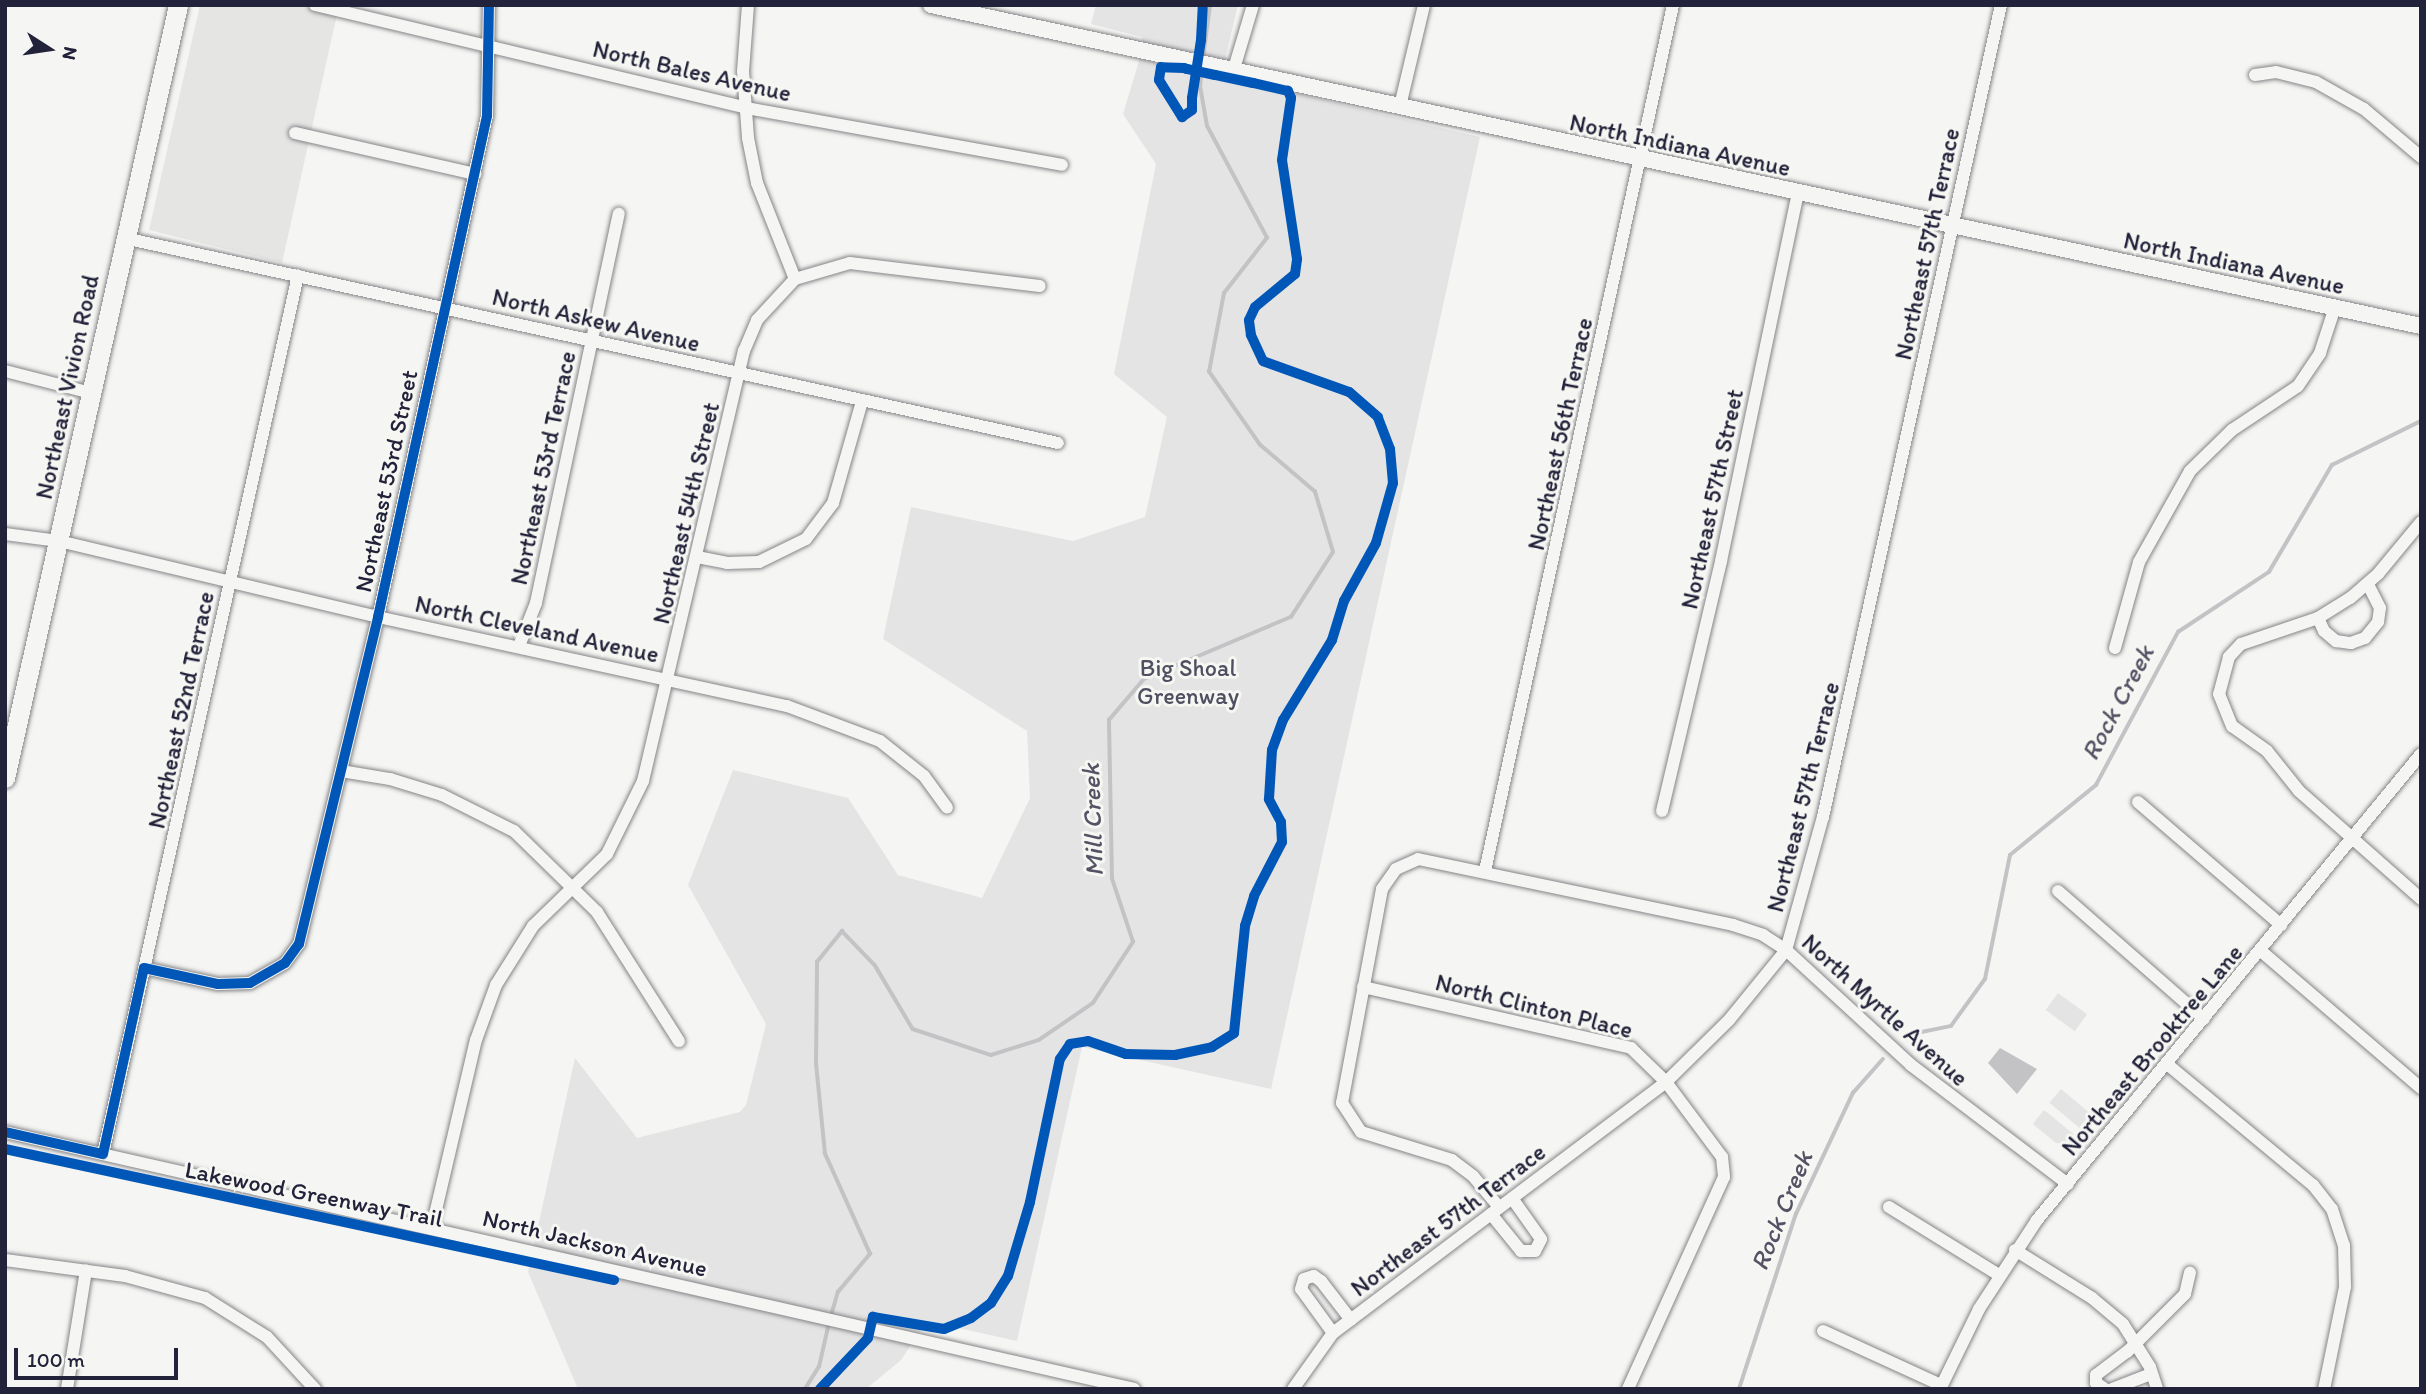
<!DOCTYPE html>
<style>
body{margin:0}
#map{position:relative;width:2426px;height:1394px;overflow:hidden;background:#f5f5f3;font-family:Itim,sans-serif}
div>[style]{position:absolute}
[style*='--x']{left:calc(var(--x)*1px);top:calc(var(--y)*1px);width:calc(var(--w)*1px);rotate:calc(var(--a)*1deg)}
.built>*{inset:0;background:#e5e5e4}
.green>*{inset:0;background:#e4e4e4;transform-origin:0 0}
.water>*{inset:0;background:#c3c3c6}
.stream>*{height:3.5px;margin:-1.75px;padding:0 1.75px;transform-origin:1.75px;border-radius:1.75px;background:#c3c3c6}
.roads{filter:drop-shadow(0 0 2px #858589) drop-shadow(0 0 2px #858589)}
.minor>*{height:12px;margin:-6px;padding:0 6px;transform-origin:6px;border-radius:6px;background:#f5f5f3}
.tertiary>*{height:16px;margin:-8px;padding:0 8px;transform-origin:8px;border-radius:8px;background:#f5f5f3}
.primary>*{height:19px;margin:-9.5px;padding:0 9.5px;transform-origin:9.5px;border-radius:9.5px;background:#f5f5f3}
.cycleway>*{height:10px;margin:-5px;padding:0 5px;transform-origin:5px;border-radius:5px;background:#0057b8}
span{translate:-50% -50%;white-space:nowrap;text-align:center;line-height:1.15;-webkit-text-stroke:6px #f6f6f2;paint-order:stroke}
.street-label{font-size:24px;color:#22223b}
.park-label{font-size:24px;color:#4f4f62}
.water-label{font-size:26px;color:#535365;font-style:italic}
.frame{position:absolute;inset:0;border:7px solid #22223b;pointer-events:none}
.north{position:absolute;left:14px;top:14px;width:70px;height:70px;-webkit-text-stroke:5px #f6f6f2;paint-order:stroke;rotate:102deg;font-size:19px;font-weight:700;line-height:28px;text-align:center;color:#22223b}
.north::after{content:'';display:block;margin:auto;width:24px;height:32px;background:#22223b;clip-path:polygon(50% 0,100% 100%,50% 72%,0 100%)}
.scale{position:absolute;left:14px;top:1348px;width:164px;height:32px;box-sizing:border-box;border:4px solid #22223b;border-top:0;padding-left:9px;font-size:21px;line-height:24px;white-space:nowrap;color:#22223b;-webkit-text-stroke:5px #f6f6f2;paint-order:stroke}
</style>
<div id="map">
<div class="built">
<i style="clip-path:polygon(200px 5px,296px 5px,337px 14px,282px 263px,149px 230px)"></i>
</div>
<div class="green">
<i style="clip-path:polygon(1096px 5px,1238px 5px,1221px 76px,1480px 137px,1271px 1089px,1082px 1047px,1017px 1341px,927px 1321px,901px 1360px,866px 1389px,578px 1389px,528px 1272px,575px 1058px,637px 1138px,740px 1112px,746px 1105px,766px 1024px,688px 885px,733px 770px,848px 798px,898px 875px,982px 898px,1030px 798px,1027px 731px,883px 639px,911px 507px,1073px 541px,1145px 517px,1167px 417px,1114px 374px,1156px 164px,1123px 114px,1139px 61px,1142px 37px,1091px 24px)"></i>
<i style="left:2058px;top:993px;width:36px;height:21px;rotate:36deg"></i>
<i style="left:2061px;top:1089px;width:39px;height:18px;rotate:40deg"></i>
<i style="left:2044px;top:1110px;width:38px;height:18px;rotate:39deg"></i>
</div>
<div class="water">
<i style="clip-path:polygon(2000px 1048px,2037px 1069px,2017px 1094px,1988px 1063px)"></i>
</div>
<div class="stream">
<i style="--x:1203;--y:59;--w:54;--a:-82.6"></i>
<i style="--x:1907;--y:1035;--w:45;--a:-11.6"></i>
<i style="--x:1951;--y:1026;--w:58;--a:-54.1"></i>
<i style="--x:1985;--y:979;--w:126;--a:-78.6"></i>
<i style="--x:2010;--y:855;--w:111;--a:-39.1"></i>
<i style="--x:2096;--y:785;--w:174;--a:-61.8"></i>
<i style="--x:2178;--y:632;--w:109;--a:-33.4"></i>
<i style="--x:2269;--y:572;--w:124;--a:-59.5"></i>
<i style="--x:2332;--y:465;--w:99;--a:-26.3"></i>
<i style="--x:831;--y:1316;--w:25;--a:-74"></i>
<i style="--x:838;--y:1292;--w:50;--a:-49.9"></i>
<i style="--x:870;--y:1254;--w:110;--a:-114.2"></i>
<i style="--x:825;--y:1154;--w:90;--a:-95.7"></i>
<i style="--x:816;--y:1064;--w:102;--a:-89.4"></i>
<i style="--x:817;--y:962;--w:40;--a:-51"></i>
<i style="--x:842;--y:931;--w:47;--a:45.9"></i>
<i style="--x:875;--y:965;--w:74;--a:59.3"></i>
<i style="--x:913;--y:1029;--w:82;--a:18.4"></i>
<i style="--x:991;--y:1055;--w:50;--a:-17.4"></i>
<i style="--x:1039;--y:1040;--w:65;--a:-34.4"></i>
<i style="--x:1093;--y:1003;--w:73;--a:-56.7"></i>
<i style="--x:1133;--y:942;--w:66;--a:-108.4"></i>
<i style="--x:1112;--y:879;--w:159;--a:-91.1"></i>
<i style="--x:1109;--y:720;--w:54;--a:-49.5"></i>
<i style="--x:1144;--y:679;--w:160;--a:-22.9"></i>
<i style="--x:1291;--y:617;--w:77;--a:-57.1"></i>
<i style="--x:1333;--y:552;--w:63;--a:-106.7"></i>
<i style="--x:1315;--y:492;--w:72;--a:-139.5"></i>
<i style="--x:1260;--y:445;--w:89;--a:-124.9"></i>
<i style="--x:1209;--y:372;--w:80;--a:-79.2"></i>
<i style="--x:1224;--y:293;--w:70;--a:-52"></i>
<i style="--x:1267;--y:238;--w:127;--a:-118.2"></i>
<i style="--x:1207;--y:126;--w:40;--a:-100"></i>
<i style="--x:1200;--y:87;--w:20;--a:-84"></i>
<i style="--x:805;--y:1389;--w:26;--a:-58"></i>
<i style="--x:819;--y:1367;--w:45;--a:-77.2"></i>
<i style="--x:1739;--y:1389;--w:184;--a:-72"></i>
<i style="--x:1796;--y:1214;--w:134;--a:-64.8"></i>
<i style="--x:1853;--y:1093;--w:45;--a:-48.6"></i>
</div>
<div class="roads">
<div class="minor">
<i style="--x:315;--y:5;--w:443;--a:13.4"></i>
<i style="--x:746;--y:108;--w:321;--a:10.2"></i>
<i style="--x:748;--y:5;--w:66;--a:94.3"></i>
<i style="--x:743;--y:71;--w:67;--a:85.7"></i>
<i style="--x:748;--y:138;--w:46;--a:78.7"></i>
<i style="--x:757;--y:183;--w:103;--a:68.4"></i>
<i style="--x:1233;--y:72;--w:70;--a:-73.4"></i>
<i style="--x:2255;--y:75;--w:21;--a:-8"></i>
<i style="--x:2276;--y:72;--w:41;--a:14"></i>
<i style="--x:2316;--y:82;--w:55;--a:29.4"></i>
<i style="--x:2364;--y:109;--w:75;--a:40.1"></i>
<i style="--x:1400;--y:106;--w:104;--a:-76.6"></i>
<i style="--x:295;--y:133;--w:185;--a:12.8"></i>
<i style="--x:124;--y:238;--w:956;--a:12.38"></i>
<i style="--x:5;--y:371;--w:89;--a:14.3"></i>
<i style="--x:2421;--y:522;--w:67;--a:129.6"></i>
<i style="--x:2378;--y:574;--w:37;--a:139"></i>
<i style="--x:2350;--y:598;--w:38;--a:148"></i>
<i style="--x:2318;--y:618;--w:81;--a:161.3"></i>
<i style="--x:2241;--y:644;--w:18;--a:133"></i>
<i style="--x:2229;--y:657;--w:38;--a:105"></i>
<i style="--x:2219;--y:694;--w:35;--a:68"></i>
<i style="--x:2232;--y:726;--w:43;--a:35.5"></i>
<i style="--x:2267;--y:751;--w:51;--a:51.3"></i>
<i style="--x:2299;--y:791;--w:163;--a:41.5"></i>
<i style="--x:5;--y:534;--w:54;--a:7.4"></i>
<i style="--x:59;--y:541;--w:328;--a:13.4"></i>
<i style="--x:378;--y:617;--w:419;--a:12.3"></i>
<i style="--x:787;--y:706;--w:99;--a:20.6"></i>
<i style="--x:880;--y:741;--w:56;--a:38.5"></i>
<i style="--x:924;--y:776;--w:39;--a:54"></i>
<i style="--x:697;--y:557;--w:31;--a:11"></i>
<i style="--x:727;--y:563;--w:32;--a:-2"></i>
<i style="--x:759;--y:562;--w:52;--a:-26.1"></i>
<i style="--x:806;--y:539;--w:45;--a:-53.1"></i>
<i style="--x:833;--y:503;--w:106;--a:-74.1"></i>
<i style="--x:2318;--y:618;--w:14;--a:65"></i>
<i style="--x:2324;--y:631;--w:16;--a:40"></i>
<i style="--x:2336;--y:641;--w:15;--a:8"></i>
<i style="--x:2351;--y:643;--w:15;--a:-20"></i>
<i style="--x:2365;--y:638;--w:21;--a:-51"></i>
<i style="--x:2378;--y:622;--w:14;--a:-82"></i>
<i style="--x:2380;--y:608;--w:27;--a:-117"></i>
<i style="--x:519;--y:646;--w:46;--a:-68.4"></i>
<i style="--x:536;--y:603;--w:398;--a:-78"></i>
<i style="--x:2115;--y:648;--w:89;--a:-74.4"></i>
<i style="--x:2139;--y:562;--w:104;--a:-60.7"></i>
<i style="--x:2190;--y:471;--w:59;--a:-44.3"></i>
<i style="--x:2232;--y:430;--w:79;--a:-33.7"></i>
<i style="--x:2298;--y:386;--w:40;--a:-56"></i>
<i style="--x:2320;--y:353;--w:48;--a:-71.9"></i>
<i style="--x:341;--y:771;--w:50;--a:9.3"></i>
<i style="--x:390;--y:779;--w:54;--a:17.1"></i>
<i style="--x:442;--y:795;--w:80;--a:26.6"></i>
<i style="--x:514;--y:831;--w:116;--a:44.3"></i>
<i style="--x:597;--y:912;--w:153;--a:57.6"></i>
<i style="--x:2138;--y:802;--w:189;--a:40.7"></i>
<i style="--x:1662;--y:811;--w:257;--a:-76.7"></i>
<i style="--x:1721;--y:561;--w:375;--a:-78.2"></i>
<i style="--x:1485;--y:871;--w:886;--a:-77.75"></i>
<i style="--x:2058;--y:891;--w:194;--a:41.2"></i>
<i style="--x:2261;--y:951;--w:211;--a:40.6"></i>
<i style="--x:144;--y:968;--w:76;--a:12.2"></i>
<i style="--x:218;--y:984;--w:32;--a:-2"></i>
<i style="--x:250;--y:983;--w:40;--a:-29.7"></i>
<i style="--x:285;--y:963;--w:24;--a:-54"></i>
<i style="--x:299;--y:944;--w:336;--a:-76.4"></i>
<i style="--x:378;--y:617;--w:513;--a:-77.73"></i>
<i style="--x:487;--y:116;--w:111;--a:-89"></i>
<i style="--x:1363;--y:987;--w:275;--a:12.8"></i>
<i style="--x:1631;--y:1048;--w:49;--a:44.2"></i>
<i style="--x:1666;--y:1082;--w:94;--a:53.3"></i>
<i style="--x:1722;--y:1157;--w:20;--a:84"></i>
<i style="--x:1724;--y:1177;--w:233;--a:114.4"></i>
<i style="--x:2167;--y:1064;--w:190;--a:39.7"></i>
<i style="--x:2313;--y:1185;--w:31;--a:52"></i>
<i style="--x:2332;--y:1209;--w:38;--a:72"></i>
<i style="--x:2344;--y:1245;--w:42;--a:88.6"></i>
<i style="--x:2345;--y:1287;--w:104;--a:101.6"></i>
<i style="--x:5;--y:1132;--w:1158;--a:12.82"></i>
<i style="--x:103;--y:1154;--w:900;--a:-77.49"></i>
<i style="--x:1499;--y:1207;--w:40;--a:-130"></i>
<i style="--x:1473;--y:1176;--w:26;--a:-143"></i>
<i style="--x:1452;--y:1160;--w:95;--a:-162.9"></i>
<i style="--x:1361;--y:1132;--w:35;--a:-123"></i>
<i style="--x:1342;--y:1103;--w:218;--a:-79.4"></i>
<i style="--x:1382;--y:889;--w:24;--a:-55"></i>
<i style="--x:1396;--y:869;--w:24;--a:-24"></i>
<i style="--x:1418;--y:859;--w:322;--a:11.8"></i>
<i style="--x:1733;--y:925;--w:32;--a:18"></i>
<i style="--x:1763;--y:935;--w:27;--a:33"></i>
<i style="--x:1786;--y:950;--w:170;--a:42.6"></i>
<i style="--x:1911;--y:1065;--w:197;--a:37.2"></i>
<i style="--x:1889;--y:1207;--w:129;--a:31.7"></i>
<i style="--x:1491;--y:1214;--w:48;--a:51"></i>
<i style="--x:1521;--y:1251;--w:14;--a:0"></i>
<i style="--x:1535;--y:1251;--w:13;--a:-63"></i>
<i style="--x:1541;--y:1239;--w:50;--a:-125.3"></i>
<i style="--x:432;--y:1227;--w:192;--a:-76.8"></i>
<i style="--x:476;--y:1040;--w:59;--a:-70"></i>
<i style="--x:496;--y:985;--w:70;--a:-57.9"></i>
<i style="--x:533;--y:926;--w:103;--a:-44.2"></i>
<i style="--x:607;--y:854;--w:81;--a:-63.7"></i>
<i style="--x:643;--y:781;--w:442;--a:-76.8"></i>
<i style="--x:744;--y:351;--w:34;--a:-67"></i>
<i style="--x:757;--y:320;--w:56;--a:-47.2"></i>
<i style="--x:795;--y:279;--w:57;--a:-16.2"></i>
<i style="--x:850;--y:263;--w:191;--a:6.9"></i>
<i style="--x:2015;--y:1250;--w:91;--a:31.9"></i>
<i style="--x:2092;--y:1298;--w:40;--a:40"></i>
<i style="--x:2123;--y:1324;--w:51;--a:57.9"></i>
<i style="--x:2150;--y:1367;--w:23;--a:72"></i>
<i style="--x:5;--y:1260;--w:121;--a:7.6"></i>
<i style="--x:125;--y:1276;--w:83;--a:15.4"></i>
<i style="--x:205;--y:1298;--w:73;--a:32.2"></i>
<i style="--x:267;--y:1337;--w:71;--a:47.3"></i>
<i style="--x:1823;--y:1331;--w:130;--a:24.6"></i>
<i style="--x:1333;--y:1333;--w:54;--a:-126"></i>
<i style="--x:1301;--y:1289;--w:10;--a:-73"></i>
<i style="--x:1304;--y:1279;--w:10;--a:-17"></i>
<i style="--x:1314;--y:1276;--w:9;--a:36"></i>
<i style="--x:1321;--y:1281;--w:49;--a:52.4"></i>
<i style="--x:67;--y:1389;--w:120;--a:-80.9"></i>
<i style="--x:1293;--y:1389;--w:69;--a:-54.5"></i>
<i style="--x:1333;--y:1333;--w:417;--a:-37"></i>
<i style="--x:1666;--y:1082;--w:88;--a:-44.5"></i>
<i style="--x:1729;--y:1020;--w:90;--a:-50.8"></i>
<i style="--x:1786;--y:950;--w:138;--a:-74.5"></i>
<i style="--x:1823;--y:817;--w:831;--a:-77.64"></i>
<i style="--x:1940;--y:1389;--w:89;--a:-64"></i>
<i style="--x:1979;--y:1309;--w:106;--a:-56.9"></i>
<i style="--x:2037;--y:1220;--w:604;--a:-50.51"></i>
<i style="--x:2105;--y:1389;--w:11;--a:-146"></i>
<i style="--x:2096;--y:1383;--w:8;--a:-90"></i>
<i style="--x:2096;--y:1375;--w:39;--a:-37"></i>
<i style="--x:2127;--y:1352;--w:82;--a:-45"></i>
<i style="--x:2185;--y:1294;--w:22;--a:-77"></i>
<i style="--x:2112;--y:1389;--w:42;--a:-21"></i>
</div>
<div class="tertiary">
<i style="--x:931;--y:5;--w:1524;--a:12.16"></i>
</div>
<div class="primary">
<i style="--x:5;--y:778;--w:792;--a:-77.38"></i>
</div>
</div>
<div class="cycleway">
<i style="--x:5;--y:1132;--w:100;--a:12.7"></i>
<i style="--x:103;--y:1154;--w:190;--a:-77.6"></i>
<i style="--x:144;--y:968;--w:76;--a:12.2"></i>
<i style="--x:218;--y:984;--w:32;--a:-2"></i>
<i style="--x:250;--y:983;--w:40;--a:-29.7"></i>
<i style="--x:285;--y:963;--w:24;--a:-54"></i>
<i style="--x:299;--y:944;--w:336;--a:-76.4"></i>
<i style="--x:378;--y:617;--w:513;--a:-77.73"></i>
<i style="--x:487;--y:116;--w:111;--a:-89"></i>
<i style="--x:5;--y:1149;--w:623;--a:12.14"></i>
<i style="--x:820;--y:1389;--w:70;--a:-46.7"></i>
<i style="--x:868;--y:1338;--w:22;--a:-77"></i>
<i style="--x:873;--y:1317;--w:72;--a:9.6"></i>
<i style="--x:944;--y:1329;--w:29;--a:-22"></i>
<i style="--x:971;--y:1318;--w:25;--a:-37"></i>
<i style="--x:991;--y:1303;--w:32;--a:-58"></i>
<i style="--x:1008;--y:1276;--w:77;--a:-73.4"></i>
<i style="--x:1030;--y:1202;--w:146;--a:-78.2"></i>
<i style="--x:1060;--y:1059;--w:18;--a:-56"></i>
<i style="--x:1070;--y:1044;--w:18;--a:-9"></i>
<i style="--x:1088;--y:1041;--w:40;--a:18.9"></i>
<i style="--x:1126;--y:1054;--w:49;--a:1.2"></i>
<i style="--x:1175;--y:1055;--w:38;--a:-12"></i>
<i style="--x:1212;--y:1047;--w:26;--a:-32"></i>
<i style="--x:1234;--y:1033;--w:108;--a:-84.1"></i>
<i style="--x:1245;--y:926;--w:31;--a:-73"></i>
<i style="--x:1254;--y:896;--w:61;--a:-62.6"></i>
<i style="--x:1282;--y:842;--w:20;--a:-93"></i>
<i style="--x:1281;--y:822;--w:26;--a:-118"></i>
<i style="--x:1269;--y:799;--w:49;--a:-86.5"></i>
<i style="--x:1272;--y:750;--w:32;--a:-70"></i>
<i style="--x:1283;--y:720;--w:94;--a:-58.5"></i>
<i style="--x:1332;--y:640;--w:41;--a:-72.9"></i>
<i style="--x:1344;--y:601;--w:66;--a:-61.1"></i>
<i style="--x:1376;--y:543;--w:62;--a:-74.2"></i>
<i style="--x:1393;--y:483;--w:34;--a:-95"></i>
<i style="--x:1390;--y:449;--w:34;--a:-111"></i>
<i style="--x:1378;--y:417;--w:38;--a:-139"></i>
<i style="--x:1349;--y:392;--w:91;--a:-160.2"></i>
<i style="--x:1263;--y:361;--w:29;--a:-115"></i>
<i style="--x:1251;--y:335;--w:15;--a:-98"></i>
<i style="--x:1249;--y:320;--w:14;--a:-65"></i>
<i style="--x:1255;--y:307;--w:52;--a:-39.5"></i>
<i style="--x:1295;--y:274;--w:15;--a:-82"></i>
<i style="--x:1297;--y:259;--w:100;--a:-98.6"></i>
<i style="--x:1282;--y:160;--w:63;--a:-81.7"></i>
<i style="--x:1291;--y:98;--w:8;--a:-113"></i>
<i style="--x:1288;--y:91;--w:36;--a:-167"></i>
<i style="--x:1253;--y:83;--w:39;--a:-168"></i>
<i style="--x:1215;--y:75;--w:29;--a:-168"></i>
<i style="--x:1187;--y:69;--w:3;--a:-162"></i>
<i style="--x:1184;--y:68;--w:23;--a:-178"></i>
<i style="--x:1161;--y:67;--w:13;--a:99"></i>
<i style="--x:1159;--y:80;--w:44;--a:58.1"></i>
<i style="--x:1182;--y:117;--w:12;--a:-35"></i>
<i style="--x:1192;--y:110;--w:12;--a:-90"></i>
<i style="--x:1192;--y:98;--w:59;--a:-81.2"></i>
<i style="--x:1201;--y:40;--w:35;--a:-87"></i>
</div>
<div class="street-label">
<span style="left:692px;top:71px;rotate:13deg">North Bales Avenue</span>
<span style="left:1680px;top:145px;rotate:12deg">North Indiana Avenue</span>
<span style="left:1927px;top:244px;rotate:-78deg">Northeast 57th Terrace</span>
<span style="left:2234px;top:263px;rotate:12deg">North Indiana Avenue</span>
<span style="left:596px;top:320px;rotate:13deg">North Askew Avenue</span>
<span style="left:67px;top:387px;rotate:-78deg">Northeast Vivion Road</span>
<span style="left:1560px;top:434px;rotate:-78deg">Northeast 56th Terrace</span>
<span style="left:543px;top:468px;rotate:-78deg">Northeast 53rd Terrace</span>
<span style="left:386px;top:481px;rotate:-78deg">Northeast 53rd Street</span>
<span style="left:1712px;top:499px;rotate:-78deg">Northeast 57th Street</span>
<span style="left:686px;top:513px;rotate:-77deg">Northeast 54th Street</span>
<span style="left:537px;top:629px;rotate:12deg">North Cleveland Avenue</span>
<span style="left:181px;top:710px;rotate:-78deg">Northeast 52nd Terrace</span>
<span style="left:1803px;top:797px;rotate:-76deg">Northeast 57th Terrace</span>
<span style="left:1534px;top:1006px;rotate:14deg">North Clinton Place</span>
<span style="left:1885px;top:1010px;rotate:42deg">North Myrtle Avenue</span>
<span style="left:2152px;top:1050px;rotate:-50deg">Northeast Brooktree Lane</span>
<span style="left:314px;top:1194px;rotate:11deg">Lakewood Greenway Trail</span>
<span style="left:1448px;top:1220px;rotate:-37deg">Northeast 57th Terrace</span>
<span style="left:595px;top:1243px;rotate:13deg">North Jackson Avenue</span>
</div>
<div class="park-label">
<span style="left:1188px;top:682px">Big Shoal<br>Greenway</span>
</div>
<div class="water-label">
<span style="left:2118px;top:703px;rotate:-62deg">Rock Creek</span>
<span style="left:1093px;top:820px;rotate:-92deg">Mill Creek</span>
<span style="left:1782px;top:1211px;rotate:-68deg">Rock Creek</span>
</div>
<div class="frame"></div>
<div class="north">N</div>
<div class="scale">100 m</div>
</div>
